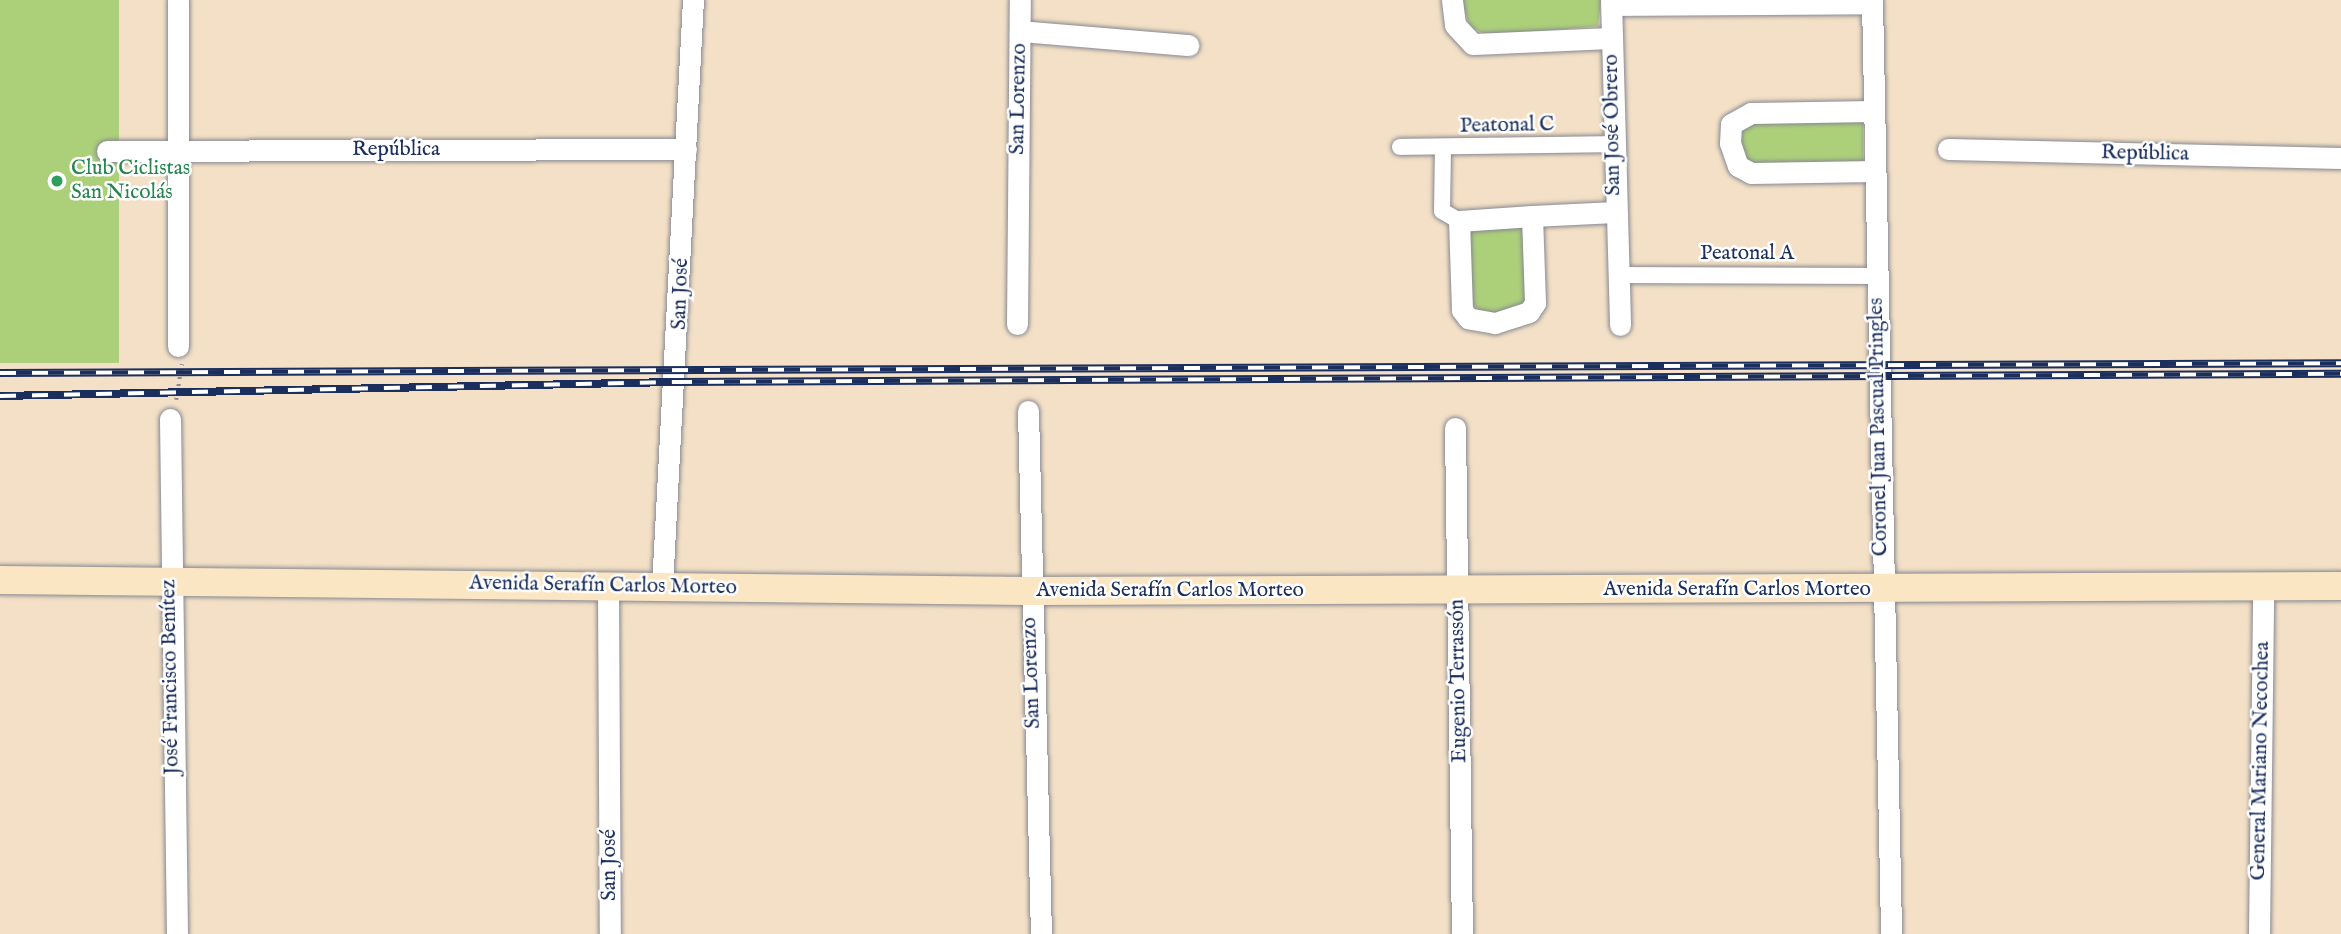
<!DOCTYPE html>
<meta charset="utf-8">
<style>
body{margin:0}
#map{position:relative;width:2341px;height:934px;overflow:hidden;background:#f3e0c6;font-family:"IM FELL English",serif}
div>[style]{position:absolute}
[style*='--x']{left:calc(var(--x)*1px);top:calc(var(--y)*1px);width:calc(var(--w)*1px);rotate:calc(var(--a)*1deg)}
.green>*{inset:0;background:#acd07a;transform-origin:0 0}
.path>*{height:3.5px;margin-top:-1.75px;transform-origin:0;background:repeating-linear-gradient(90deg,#878892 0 2px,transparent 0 7px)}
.roads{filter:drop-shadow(0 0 2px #878892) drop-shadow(0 0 2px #878892)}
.pedestrian>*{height:16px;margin:-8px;padding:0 8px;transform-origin:8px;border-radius:8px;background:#fff}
.minor>*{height:21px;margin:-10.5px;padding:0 10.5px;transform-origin:10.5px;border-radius:10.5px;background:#fff}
.secondary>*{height:28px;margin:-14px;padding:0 14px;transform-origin:14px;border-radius:14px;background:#fbe6c4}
.rail>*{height:8px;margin-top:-4px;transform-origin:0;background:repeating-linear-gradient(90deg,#fff 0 16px,#1b2f5e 0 32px);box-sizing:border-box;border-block:2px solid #1b2f5e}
.dots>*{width:19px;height:19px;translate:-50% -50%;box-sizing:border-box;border:4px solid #fff;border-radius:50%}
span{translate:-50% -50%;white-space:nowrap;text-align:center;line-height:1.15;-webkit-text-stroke:5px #fff;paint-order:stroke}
.street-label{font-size:21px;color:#1b2f5e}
.leisure-label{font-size:21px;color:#27864d}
.left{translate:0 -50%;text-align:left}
</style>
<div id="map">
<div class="green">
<i style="left:0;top:0;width:119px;height:363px"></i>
<i style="clip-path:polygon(1461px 0,1601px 0,1598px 26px,1490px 36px,1470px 27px)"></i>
<i style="clip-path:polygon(1863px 118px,1863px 162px,1755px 163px,1740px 155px,1742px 132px,1752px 121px)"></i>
<i style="clip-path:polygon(1522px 226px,1528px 296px,1517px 312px,1482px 314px,1471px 302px,1467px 229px)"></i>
</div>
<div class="path">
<i style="--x:176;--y:400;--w:36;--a:-81"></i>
</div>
<div class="roads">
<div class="pedestrian">
<i style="--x:1612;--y:8;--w:260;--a:-0.4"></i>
<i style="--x:1400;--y:147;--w:215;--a:-0.8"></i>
<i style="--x:1443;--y:148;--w:63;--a:90.9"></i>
<i style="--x:1442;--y:211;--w:20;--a:30"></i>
<i style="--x:1617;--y:275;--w:259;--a:0.2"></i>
</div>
<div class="minor">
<i style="--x:178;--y:0;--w:346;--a:90"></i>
<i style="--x:1452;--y:0;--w:25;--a:83"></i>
<i style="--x:1455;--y:25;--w:26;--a:47"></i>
<i style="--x:1473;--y:44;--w:138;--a:-2.5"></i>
<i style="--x:1611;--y:0;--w:325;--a:88.4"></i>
<i style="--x:1872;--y:0;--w:934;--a:88.83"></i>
<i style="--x:1020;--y:31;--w:169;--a:4.8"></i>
<i style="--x:1873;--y:111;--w:122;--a:179.1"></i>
<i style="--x:1751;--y:113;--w:23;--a:151"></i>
<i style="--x:1731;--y:124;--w:19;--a:93"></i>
<i style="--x:1730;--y:143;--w:24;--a:71"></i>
<i style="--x:1738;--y:166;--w:15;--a:28"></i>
<i style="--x:1751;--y:173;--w:124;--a:-0.9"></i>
<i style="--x:1948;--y:149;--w:393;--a:1.3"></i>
<i style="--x:107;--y:151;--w:579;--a:-0.2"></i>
<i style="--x:1532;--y:216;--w:87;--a:88"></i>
<i style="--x:1535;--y:303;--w:11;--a:124"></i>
<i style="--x:1529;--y:312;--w:36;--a:162"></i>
<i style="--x:1495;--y:323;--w:27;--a:-170"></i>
<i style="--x:1468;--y:318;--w:10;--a:-127"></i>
<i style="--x:1462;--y:310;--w:89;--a:-91.9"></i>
<i style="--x:1459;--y:221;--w:73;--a:-3.9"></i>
<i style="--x:1532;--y:216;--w:83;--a:-2.8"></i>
<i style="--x:1017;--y:324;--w:324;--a:-89.5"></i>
<i style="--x:1028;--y:411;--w:523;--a:88.58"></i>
<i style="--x:170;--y:419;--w:515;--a:89.22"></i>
<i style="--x:1455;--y:428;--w:506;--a:89.21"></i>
<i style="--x:608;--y:586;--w:348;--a:89.7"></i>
<i style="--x:662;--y:587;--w:588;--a:-86.98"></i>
<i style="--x:2259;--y:934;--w:346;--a:-89.3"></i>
</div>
<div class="secondary">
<i style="--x:0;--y:580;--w:1030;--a:0.61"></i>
<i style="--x:1030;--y:591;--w:1311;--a:-0.22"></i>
</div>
</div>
<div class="rail">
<i style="--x:0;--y:373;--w:2341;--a:-0.24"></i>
<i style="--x:0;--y:396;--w:676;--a:-1.19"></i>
<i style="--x:676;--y:382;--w:1665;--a:-0.28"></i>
</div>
<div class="dots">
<i style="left:57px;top:181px;background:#2e9e5b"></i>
</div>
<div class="street-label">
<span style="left:1019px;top:99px;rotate:-89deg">San Lorenzo</span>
<span style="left:1613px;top:125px;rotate:-91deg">San José Obrero</span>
<span style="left:1507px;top:126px;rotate:-1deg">Peatonal C</span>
<span style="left:396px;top:150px">República</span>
<span style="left:2145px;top:154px;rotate:1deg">República</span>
<span style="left:1747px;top:254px">Peatonal A</span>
<span style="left:681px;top:294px;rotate:-88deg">San José</span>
<span style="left:1879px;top:427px;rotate:-91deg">Coronel Juan Pascual Pringles</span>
<span style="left:603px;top:586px;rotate:1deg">Avenida Serafín Carlos Morteo</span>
<span style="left:1737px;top:590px">Avenida Serafín Carlos Morteo</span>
<span style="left:1170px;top:591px">Avenida Serafín Carlos Morteo</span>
<span style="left:1032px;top:673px;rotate:-92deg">San Lorenzo</span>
<span style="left:171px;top:677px;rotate:-91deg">José Francisco Benítez</span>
<span style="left:1459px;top:681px;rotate:-91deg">Eugenio Terrassón</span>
<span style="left:2261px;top:761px;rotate:-89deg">General Mariano Necochea</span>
<span style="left:610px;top:865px;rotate:-90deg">San José</span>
</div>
<div class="leisure-label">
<span class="left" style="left:71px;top:181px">Club Ciclistas<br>San Nicolás</span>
</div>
</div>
